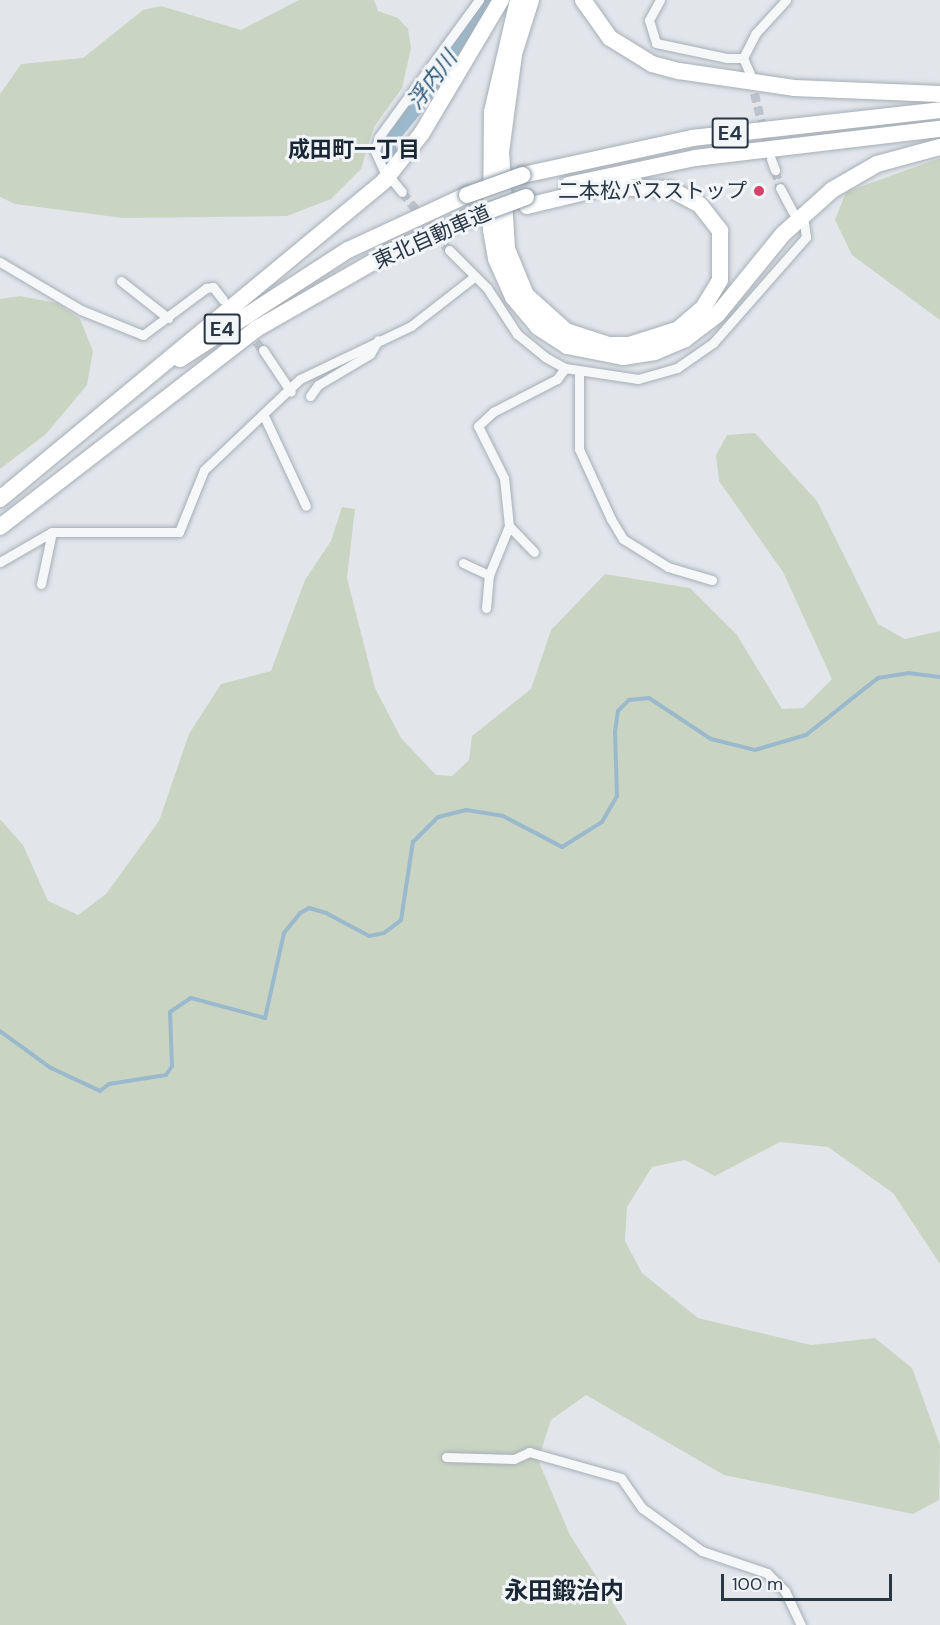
<!DOCTYPE html>
<meta charset="utf-8">
<style>
body{margin:0}
#map{position:relative;width:940px;height:1625px;overflow:hidden;background:#e2e6eb;font-family:"DM Sans","Noto Sans JP",sans-serif}
div>[style]{position:absolute}
[style*='--x']{left:calc(var(--x)*1px);top:calc(var(--y)*1px);width:calc(var(--w)*1px);rotate:calc(var(--a)*1deg)}
.green>*{inset:0;background:#c9d5c2}
.stream>*{height:4px;margin:-2px;padding:0 2px;transform-origin:2px;border-radius:2px;background:#9bb9cd}
.river>*{height:21px;margin:-10.5px;padding:0 10.5px;transform-origin:10.5px;border-radius:10.5px;background:#9bb9cd}
.minor-tunnel>*{height:9px;margin-top:-4.5px;transform-origin:0;background:repeating-linear-gradient(90deg,#bdc3ca 0 9px,transparent 0 13.5px)}
.roads{filter:drop-shadow(0 0 2px #a7aeb6) drop-shadow(0 0 2px #a7aeb6)}
.minor>*{height:9px;margin:-4.5px;padding:0 4.5px;transform-origin:4.5px;border-radius:4.5px;background:#f5f7f9}
.motorway>*{height:16px;margin:-8px;padding:0 8px;transform-origin:8px;border-radius:8px;background:#fff}
.bridges{filter:drop-shadow(0 0 2px #8896a2) drop-shadow(0 0 2px #8896a2)}
.motorway-bridge>*{height:16px;margin:-8px;padding:0 8px;transform-origin:8px;border-radius:8px;background:#fff}
.dots>*{width:16px;height:16px;translate:-50% -50%;box-sizing:border-box;border:3px solid #f1f5f8;border-radius:50%}
span{translate:-50% -50%;white-space:nowrap;text-align:center;line-height:1.15;-webkit-text-stroke:6px #f1f5f8;paint-order:stroke}
.shield-label span{padding:2px 4px;background:#f1f5f8;border:2px solid;border-radius:4px;-webkit-text-stroke-width:0}
.shield-label{font-size:20px;color:#293644;font-weight:700}
.poi-label{font-size:21px;color:#293644}
.right{translate:-100% -50%;text-align:right}
.street-label{font-size:21px;color:#293644}
.water-label{font-size:22px;color:#305a7a;font-style:italic}
.neighbourhood-label{font-size:22px;color:#1b2735;font-weight:700}
.quarter-label{font-size:24px;color:#1b2735;font-weight:700}
.scale{position:absolute;left:721px;top:1574px;width:171px;height:27px;box-sizing:border-box;border:3px solid #293644;border-top:0;padding-left:8px;font-size:18px;line-height:21px;white-space:nowrap;color:#293644;-webkit-text-stroke:4px #f1f5f8;paint-order:stroke}
</style>
<div id="map">
<div class="green">
<i style="clip-path:polygon(299px 0,374px 0,378px 11px,398px 18px,408px 29px,411px 48px,402px 88px,374px 127px,361px 169px,331px 199px,287px 216px,123px 218px,15px 204px,0 197px,0 94px,21px 64px,83px 58px,143px 10px,161px 6px,241px 30px)"></i>
<i style="clip-path:polygon(940px 158px,940px 320px,852px 255px,835px 220px,846px 192px)"></i>
<i style="clip-path:polygon(20px 296px,57px 303px,80px 319px,93px 351px,87px 385px,46px 434px,0 469px,0 299px)"></i>
<i style="clip-path:polygon(755px 433px,817px 501px,878px 624px,905px 639px,940px 631px,940px 1264px,893px 1193px,828px 1147px,780px 1142px,715px 1176px,685px 1160px,652px 1167px,627px 1207px,625px 1241px,642px 1273px,698px 1318px,811px 1345px,875px 1338px,912px 1368px,940px 1445px,939px 1500px,913px 1514px,724px 1475px,586px 1395px,551px 1420px,538px 1460px,570px 1535px,627px 1625px,0 1625px,0 819px,23px 845px,48px 901px,78px 915px,106px 894px,159px 821px,189px 734px,221px 684px,271px 671px,305px 580px,331px 541px,342px 507px,355px 509px,347px 578px,375px 688px,401px 738px,436px 775px,452px 776px,469px 760px,472px 736px,531px 689px,551px 630px,605px 574px,690px 588px,737px 635px,782px 709px,803px 708px,832px 679px,783px 572px,719px 481px,716px 455px,727px 435px)"></i>
</div>
<div class="stream">
<i style="--x:0;--y:1031;--w:63;--a:36"></i>
<i style="--x:51;--y:1068;--w:54;--a:25.1"></i>
<i style="--x:100;--y:1091;--w:11;--a:-38"></i>
<i style="--x:109;--y:1084;--w:58;--a:-9"></i>
<i style="--x:166;--y:1075;--w:11;--a:-56"></i>
<i style="--x:172;--y:1066;--w:54;--a:-92.1"></i>
<i style="--x:170;--y:1012;--w:25;--a:-34"></i>
<i style="--x:191;--y:998;--w:77;--a:15.1"></i>
<i style="--x:265;--y:1018;--w:87;--a:-77.4"></i>
<i style="--x:284;--y:933;--w:26;--a:-51"></i>
<i style="--x:300;--y:913;--w:10;--a:-29"></i>
<i style="--x:309;--y:908;--w:18;--a:16"></i>
<i style="--x:326;--y:913;--w:49;--a:28.1"></i>
<i style="--x:369;--y:936;--w:15;--a:-11"></i>
<i style="--x:384;--y:933;--w:21;--a:-37"></i>
<i style="--x:401;--y:920;--w:79;--a:-81.3"></i>
<i style="--x:413;--y:842;--w:35;--a:-45"></i>
<i style="--x:438;--y:817;--w:29;--a:-14"></i>
<i style="--x:466;--y:810;--w:37;--a:9"></i>
<i style="--x:503;--y:816;--w:67;--a:27.7"></i>
<i style="--x:562;--y:847;--w:47;--a:-32"></i>
<i style="--x:602;--y:822;--w:30;--a:-60"></i>
<i style="--x:617;--y:796;--w:64;--a:-91.8"></i>
<i style="--x:615;--y:732;--w:21;--a:-82"></i>
<i style="--x:618;--y:711;--w:16;--a:-45"></i>
<i style="--x:629;--y:700;--w:20;--a:-6"></i>
<i style="--x:649;--y:698;--w:74;--a:33.5"></i>
<i style="--x:711;--y:739;--w:45;--a:14"></i>
<i style="--x:755;--y:750;--w:53;--a:-16.4"></i>
<i style="--x:806;--y:735;--w:92;--a:-38.4"></i>
<i style="--x:878;--y:678;--w:30;--a:-9"></i>
<i style="--x:908;--y:673;--w:32;--a:7"></i>
</div>
<div class="river">
<i style="--x:388;--y:161;--w:20;--a:-101"></i>
<i style="--x:384;--y:141;--w:95;--a:-51"></i>
<i style="--x:444;--y:67;--w:80;--a:-57.3"></i>
</div>
<div class="minor-tunnel">
<i style="--x:751;--y:80;--w:73;--a:75.8"></i>
<i style="--x:775;--y:170;--w:19;--a:74"></i>
<i style="--x:402;--y:192;--w:75;--a:51"></i>
<i style="--x:248;--y:331;--w:24;--a:52"></i>
</div>
<div class="roads">
<div class="minor">
<i style="--x:660;--y:0;--w:23;--a:119"></i>
<i style="--x:649;--y:20;--w:24;--a:73"></i>
<i style="--x:656;--y:43;--w:73;--a:11.9"></i>
<i style="--x:727;--y:58;--w:16;--a:0"></i>
<i style="--x:743;--y:58;--w:27;--a:-63"></i>
<i style="--x:755;--y:34;--w:46;--a:-47.6"></i>
<i style="--x:743;--y:58;--w:17;--a:66"></i>
<i style="--x:771;--y:159;--w:12;--a:70"></i>
<i style="--x:383;--y:169;--w:20;--a:-114"></i>
<i style="--x:375;--y:151;--w:15;--a:-74"></i>
<i style="--x:379;--y:137;--w:170;--a:-53.9"></i>
<i style="--x:393;--y:181;--w:14;--a:51"></i>
<i style="--x:780;--y:188;--w:27;--a:62"></i>
<i style="--x:449;--y:250;--w:54;--a:45"></i>
<i style="--x:487;--y:288;--w:55;--a:56.9"></i>
<i style="--x:517;--y:334;--w:36;--a:39"></i>
<i style="--x:545;--y:357;--w:23;--a:29"></i>
<i style="--x:565;--y:368;--w:74;--a:8.6"></i>
<i style="--x:638;--y:379;--w:41;--a:-15.8"></i>
<i style="--x:677;--y:368;--w:44;--a:-34.8"></i>
<i style="--x:713;--y:343;--w:141;--a:-48.7"></i>
<i style="--x:806;--y:237;--w:14;--a:-98"></i>
<i style="--x:0;--y:262;--w:94;--a:30.7"></i>
<i style="--x:81;--y:310;--w:67;--a:22"></i>
<i style="--x:143;--y:335;--w:79;--a:-36.7"></i>
<i style="--x:206;--y:288;--w:7;--a:-8"></i>
<i style="--x:213;--y:287;--w:16;--a:52"></i>
<i style="--x:121;--y:281;--w:60;--a:38.2"></i>
<i style="--x:263;--y:350;--w:50;--a:56.3"></i>
<i style="--x:579;--y:371;--w:78;--a:90"></i>
<i style="--x:579;--y:449;--w:77;--a:65.4"></i>
<i style="--x:611;--y:519;--w:23;--a:59"></i>
<i style="--x:623;--y:539;--w:53;--a:31.9"></i>
<i style="--x:668;--y:567;--w:46;--a:16.5"></i>
<i style="--x:310;--y:396;--w:14;--a:-54"></i>
<i style="--x:318;--y:385;--w:61;--a:-30.8"></i>
<i style="--x:370;--y:354;--w:16;--a:-60"></i>
<i style="--x:264;--y:416;--w:99;--a:65"></i>
<i style="--x:509;--y:526;--w:36;--a:46"></i>
<i style="--x:0;--y:562;--w:60;--a:-30"></i>
<i style="--x:52;--y:532;--w:127;--a:0"></i>
<i style="--x:179;--y:532;--w:67;--a:-68"></i>
<i style="--x:204;--y:470;--w:132;--a:-43.5"></i>
<i style="--x:300;--y:379;--w:123;--a:-25.5"></i>
<i style="--x:411;--y:326;--w:80;--a:-37.9"></i>
<i style="--x:463;--y:563;--w:29;--a:25"></i>
<i style="--x:41;--y:584;--w:53;--a:-78.1"></i>
<i style="--x:486;--y:608;--w:33;--a:-85"></i>
<i style="--x:489;--y:575;--w:53;--a:-67.8"></i>
<i style="--x:509;--y:526;--w:48;--a:-95.9"></i>
<i style="--x:504;--y:478;--w:58;--a:-116.6"></i>
<i style="--x:478;--y:426;--w:21;--a:-43"></i>
<i style="--x:493;--y:412;--w:72;--a:-27.3"></i>
<i style="--x:557;--y:379;--w:14;--a:-54"></i>
<i style="--x:446;--y:1457;--w:68;--a:1.7"></i>
<i style="--x:514;--y:1459;--w:17;--a:-25"></i>
<i style="--x:529;--y:1452;--w:96;--a:15.8"></i>
<i style="--x:621;--y:1478;--w:37;--a:55"></i>
<i style="--x:642;--y:1508;--w:74;--a:35.6"></i>
<i style="--x:702;--y:1551;--w:69;--a:18.7"></i>
<i style="--x:767;--y:1573;--w:25;--a:45"></i>
<i style="--x:785;--y:1591;--w:38;--a:65"></i>
</div>
<div class="motorway">
<i style="--x:518;--y:0;--w:115;--a:103.1"></i>
<i style="--x:492;--y:112;--w:118;--a:90.5"></i>
<i style="--x:491;--y:230;--w:29;--a:80"></i>
<i style="--x:496;--y:259;--w:42;--a:65.9"></i>
<i style="--x:513;--y:297;--w:39;--a:50"></i>
<i style="--x:538;--y:327;--w:35;--a:33"></i>
<i style="--x:567;--y:346;--w:57;--a:11.1"></i>
<i style="--x:623;--y:357;--w:32;--a:-9"></i>
<i style="--x:655;--y:352;--w:33;--a:-23"></i>
<i style="--x:685;--y:339;--w:40;--a:-37"></i>
<i style="--x:717;--y:315;--w:104;--a:-50.8"></i>
<i style="--x:783;--y:234;--w:66;--a:-41.9"></i>
<i style="--x:832;--y:190;--w:52;--a:-30"></i>
<i style="--x:877;--y:164;--w:65;--a:-15.1"></i>
<i style="--x:583;--y:0;--w:47;--a:54.6"></i>
<i style="--x:610;--y:38;--w:49;--a:31.8"></i>
<i style="--x:652;--y:64;--w:28;--a:15"></i>
<i style="--x:679;--y:71;--w:116;--a:8.4"></i>
<i style="--x:794;--y:88;--w:146;--a:2.4"></i>
<i style="--x:523;--y:175;--w:173;--a:-12.3"></i>
<i style="--x:692;--y:138;--w:250;--a:-6.4"></i>
<i style="--x:568;--y:185;--w:130;--a:-12"></i>
<i style="--x:695;--y:158;--w:247;--a:-6.8"></i>
<i style="--x:527;--y:206;--w:81;--a:-13.5"></i>
<i style="--x:606;--y:187;--w:64;--a:1.8"></i>
<i style="--x:670;--y:189;--w:34;--a:28"></i>
<i style="--x:700;--y:205;--w:33;--a:52"></i>
<i style="--x:720;--y:231;--w:49;--a:90"></i>
<i style="--x:720;--y:280;--w:31;--a:121"></i>
<i style="--x:704;--y:307;--w:33;--a:139"></i>
<i style="--x:679;--y:329;--w:52;--a:162.3"></i>
<i style="--x:629;--y:345;--w:20;--a:180"></i>
<i style="--x:609;--y:345;--w:45;--a:-162"></i>
<i style="--x:566;--y:331;--w:54;--a:-138"></i>
<i style="--x:526;--y:295;--w:50;--a:-112.4"></i>
<i style="--x:507;--y:249;--w:97;--a:-93.5"></i>
<i style="--x:501;--y:152;--w:99;--a:-82.4"></i>
<i style="--x:514;--y:54;--w:57;--a:-72.5"></i>
<i style="--x:180;--y:359;--w:200;--a:-33"></i>
<i style="--x:348;--y:250;--w:131;--a:-24.8"></i>
<i style="--x:0;--y:499;--w:499;--a:-39.6"></i>
<i style="--x:384;--y:181;--w:61;--a:-51.6"></i>
<i style="--x:422;--y:133;--w:155;--a:-59.3"></i>
<i style="--x:0;--y:527;--w:324;--a:-37.7"></i>
<i style="--x:256;--y:329;--w:157;--a:-29.8"></i>
<i style="--x:392;--y:251;--w:82;--a:-23.1"></i>
</div>
</div>
<div class="bridges">
<div class="motorway-bridge">
<i style="--x:467;--y:195;--w:59;--a:-19.7"></i>
<i style="--x:467;--y:219;--w:63;--a:-20.4"></i>
</div>
</div>
<div class="dots">
<i style="left:759px;top:191px;background:#d54169"></i>
</div>
<div class="shield-label">
<span style="left:730px;top:133px">E4</span>
<span style="left:222px;top:329px">E4</span>
</div>
<div class="poi-label">
<span class="right" style="left:747px;top:191px">二本松バスストップ</span>
</div>
<div class="street-label">
<span style="left:432px;top:237px;rotate:-24deg">東北自動車道</span>
</div>
<div class="water-label">
<span style="left:432px;top:80px;rotate:-53deg">浮内川</span>
</div>
<div class="neighbourhood-label">
<span style="left:354px;top:150px">成田町一丁目</span>
</div>
<div class="quarter-label">
<span style="left:564px;top:1591px">永田鍛治内</span>
</div>
<div class="scale">100 m</div>
</div>
